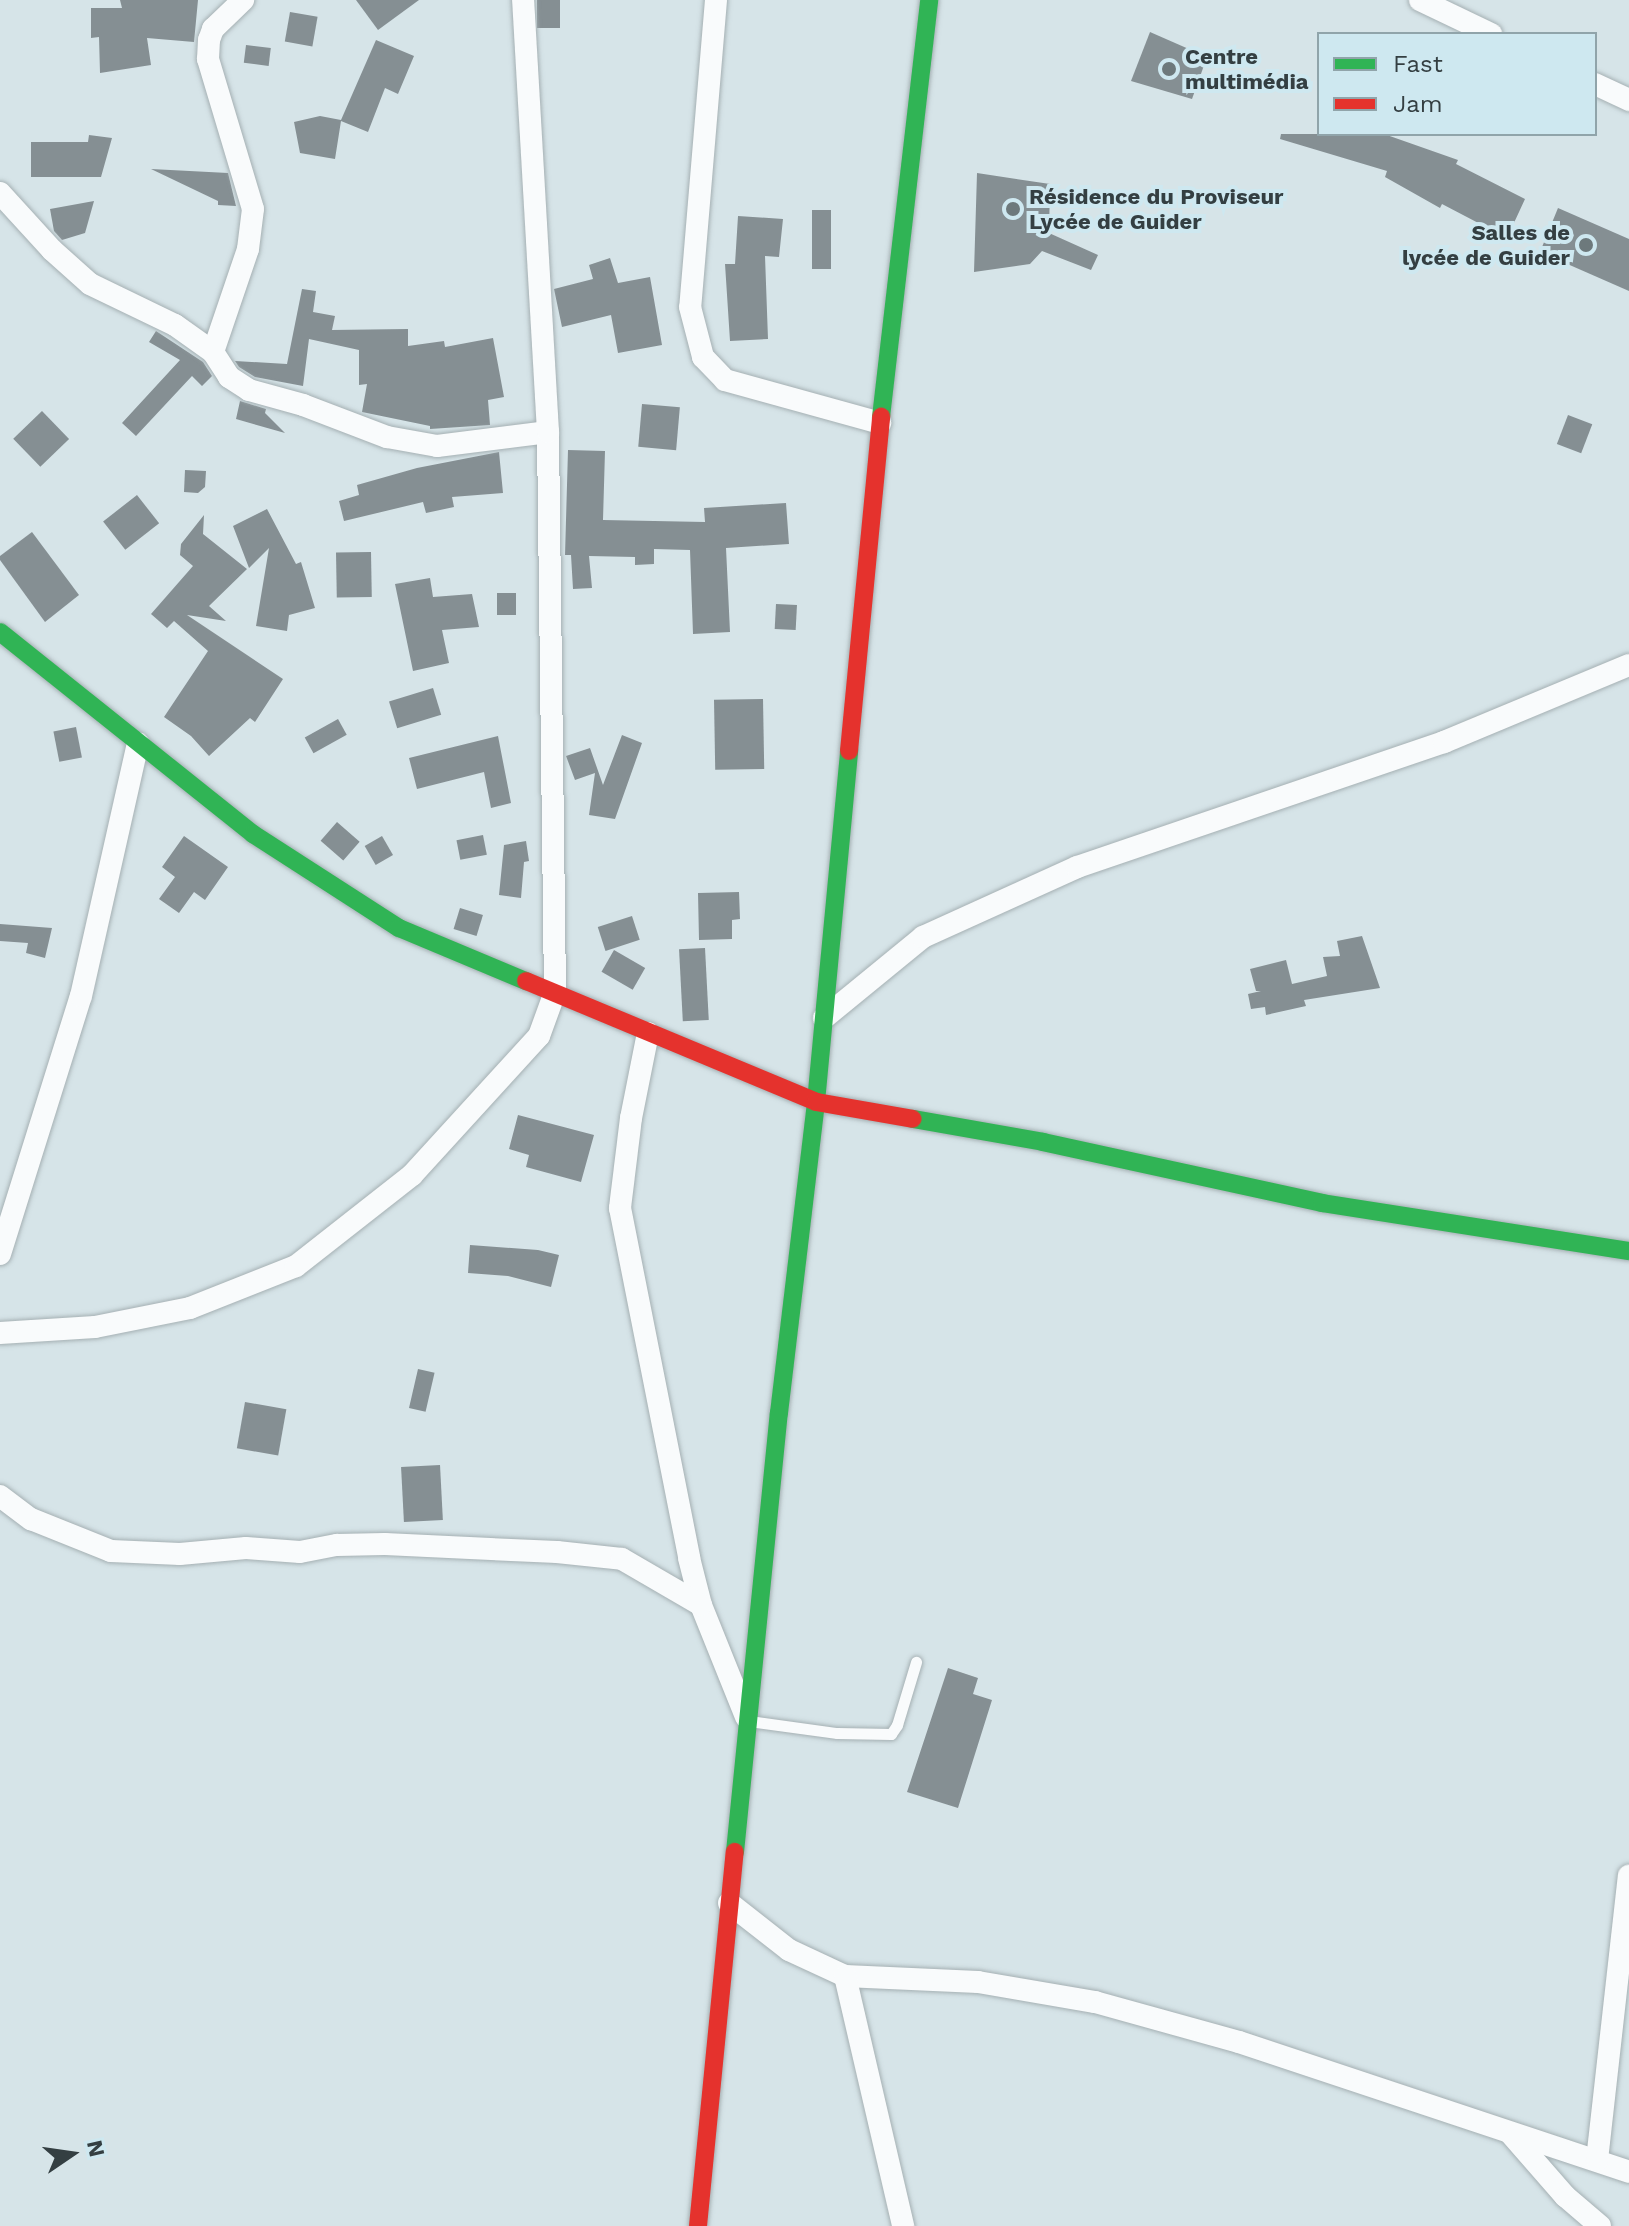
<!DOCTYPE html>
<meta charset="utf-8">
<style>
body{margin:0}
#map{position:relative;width:1629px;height:2226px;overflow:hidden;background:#d6e4e8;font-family:"Work Sans",sans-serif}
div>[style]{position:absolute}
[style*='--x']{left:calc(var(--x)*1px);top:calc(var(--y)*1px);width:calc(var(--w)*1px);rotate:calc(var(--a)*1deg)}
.building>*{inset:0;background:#858f93;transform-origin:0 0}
.roads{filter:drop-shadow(0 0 2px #a5b0b3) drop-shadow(0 0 2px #a5b0b3)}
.lane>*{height:11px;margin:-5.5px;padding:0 5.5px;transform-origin:5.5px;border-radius:5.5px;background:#f9fbfc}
.street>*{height:22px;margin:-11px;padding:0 11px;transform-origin:11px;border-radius:11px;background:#f9fbfc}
.fast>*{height:18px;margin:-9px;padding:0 9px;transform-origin:9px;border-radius:9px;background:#30b455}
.jam>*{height:18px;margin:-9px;padding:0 9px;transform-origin:9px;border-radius:9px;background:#e5322d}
.dots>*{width:22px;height:22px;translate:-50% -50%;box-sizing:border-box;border:4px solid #cee8f0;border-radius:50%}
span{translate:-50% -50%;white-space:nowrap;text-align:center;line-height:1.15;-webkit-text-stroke:8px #cee8f0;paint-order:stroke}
.poi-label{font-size:22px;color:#343f42;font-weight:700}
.left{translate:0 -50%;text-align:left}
.right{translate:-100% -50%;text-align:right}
.legend{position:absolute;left:1317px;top:32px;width:280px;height:104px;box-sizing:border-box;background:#cee8f0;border:2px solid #90a4aa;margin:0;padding:10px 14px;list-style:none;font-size:24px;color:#343f42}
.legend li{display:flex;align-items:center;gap:16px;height:40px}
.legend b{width:40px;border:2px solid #90a4aa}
.north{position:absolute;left:32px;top:2114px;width:80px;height:80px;-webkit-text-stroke:6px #cee8f0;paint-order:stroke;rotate:77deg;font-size:22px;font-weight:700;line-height:32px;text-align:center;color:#343f42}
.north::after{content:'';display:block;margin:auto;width:28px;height:36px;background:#343f42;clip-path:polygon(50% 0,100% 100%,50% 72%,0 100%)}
</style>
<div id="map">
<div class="building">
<i style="clip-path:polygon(120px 0,198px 0,194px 42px,147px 38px,151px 65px,100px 73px,99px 37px,91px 38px,91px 8px,122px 8px)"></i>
<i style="clip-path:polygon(356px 0,419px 0,378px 30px)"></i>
<i style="left:537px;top:0;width:23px;height:28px"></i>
<i style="left:290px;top:12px;width:28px;height:30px;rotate:10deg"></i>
<i style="clip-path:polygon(1150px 32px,1207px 57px,1192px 99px,1131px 81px)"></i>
<i style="clip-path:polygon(376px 40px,414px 56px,398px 94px,385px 88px,368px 132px,341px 121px,335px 159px,300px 153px,294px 122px,320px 116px,341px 120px)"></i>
<i style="left:246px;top:45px;width:25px;height:18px;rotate:7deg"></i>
<i style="clip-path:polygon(1281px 134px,1384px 134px,1458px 160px,1456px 164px,1525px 199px,1507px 238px,1442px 204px,1440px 208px,1385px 177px,1387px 171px,1280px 139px)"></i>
<i style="clip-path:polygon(89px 135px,112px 138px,101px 177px,31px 177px,31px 142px,88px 142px)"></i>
<i style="clip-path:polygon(151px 169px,228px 173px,236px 206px,218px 205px,218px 201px)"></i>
<i style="clip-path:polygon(977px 173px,1050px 184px,1049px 233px,1098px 255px,1091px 270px,1042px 251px,1030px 264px,974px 272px)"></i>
<i style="clip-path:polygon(94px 201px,85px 233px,62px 240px,54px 231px,50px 209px)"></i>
<i style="clip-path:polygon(1558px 208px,1629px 239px,1629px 291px,1540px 252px)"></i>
<i style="left:812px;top:210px;width:19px;height:59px"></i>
<i style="clip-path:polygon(738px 216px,783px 219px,779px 257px,765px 256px,768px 339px,730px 341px,725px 264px,735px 264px)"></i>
<i style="clip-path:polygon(610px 258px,618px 283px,650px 277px,662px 345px,618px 353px,611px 315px,562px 327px,554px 289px,593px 279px,589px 265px)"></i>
<i style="clip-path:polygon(302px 289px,316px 291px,313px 312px,335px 316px,332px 330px,408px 329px,408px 346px,444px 341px,445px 347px,493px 338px,504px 397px,488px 400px,490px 425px,430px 429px,430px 426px,362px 412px,367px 384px,359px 385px,359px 350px,309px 339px,303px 386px,255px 377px,239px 367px,235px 361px,287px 364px)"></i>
<i style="clip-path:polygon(156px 331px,203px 362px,212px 376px,202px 386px,192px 376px,136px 436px,122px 423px,180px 360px,149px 342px)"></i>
<i style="clip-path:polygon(240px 401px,266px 409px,265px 413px,285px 433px,236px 419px)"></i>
<i style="left:642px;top:404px;width:38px;height:43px;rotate:5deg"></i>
<i style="left:42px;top:411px;width:39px;height:40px;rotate:46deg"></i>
<i style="left:1568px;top:415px;width:26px;height:31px;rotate:21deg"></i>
<i style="clip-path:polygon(568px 450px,605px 451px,603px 520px,705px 522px,704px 508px,786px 503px,789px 544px,726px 548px,730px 632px,693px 634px,690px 550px,654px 549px,654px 564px,635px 565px,635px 557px,589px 556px,592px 588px,573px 589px,571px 555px,565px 555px)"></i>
<i style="clip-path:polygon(499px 452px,503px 493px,452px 497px,454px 507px,426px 513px,423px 502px,344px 521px,339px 501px,359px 495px,357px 485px,417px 468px)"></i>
<i style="clip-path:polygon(185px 470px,206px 471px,205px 487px,198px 493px,184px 492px)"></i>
<i style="left:137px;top:495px;width:36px;height:43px;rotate:52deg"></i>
<i style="clip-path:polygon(267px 509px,296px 564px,301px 562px,315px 608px,289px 615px,287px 631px,256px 626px,269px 548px,249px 568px,233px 526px)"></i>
<i style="clip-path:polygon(204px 515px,203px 534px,247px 569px,209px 606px,226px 621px,187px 615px,283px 679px,255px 722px,250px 718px,209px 756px,191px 736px,164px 717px,208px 651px,174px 621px,167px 628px,151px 614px,193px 566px,180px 555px,181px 544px)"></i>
<i style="clip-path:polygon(32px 532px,79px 595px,45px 622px,0 560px,0 556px)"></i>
<i style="left:371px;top:552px;width:45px;height:35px;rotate:89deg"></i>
<i style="clip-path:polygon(430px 578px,433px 597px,472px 594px,479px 627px,442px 630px,449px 663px,413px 671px,395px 584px)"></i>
<i style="left:497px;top:593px;width:19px;height:22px"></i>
<i style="left:776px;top:604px;width:21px;height:25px;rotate:3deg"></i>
<i style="left:433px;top:688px;width:28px;height:46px;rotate:73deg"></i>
<i style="left:763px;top:699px;width:70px;height:49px;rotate:89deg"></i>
<i style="left:338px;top:719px;width:18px;height:38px;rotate:61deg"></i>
<i style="left:76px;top:727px;width:31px;height:23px;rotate:79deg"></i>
<i style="clip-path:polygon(622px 735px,642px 743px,615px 819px,589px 815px,595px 773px,575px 780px,566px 756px,590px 748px,603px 785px)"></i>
<i style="clip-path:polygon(498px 736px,511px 803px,491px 808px,484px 772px,417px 789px,409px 758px)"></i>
<i style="left:337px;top:822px;width:30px;height:25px;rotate:41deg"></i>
<i style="left:483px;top:835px;width:20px;height:27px;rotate:79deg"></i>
<i style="clip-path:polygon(184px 836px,228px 867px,205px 900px,194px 892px,179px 913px,159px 899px,175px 877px,162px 867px)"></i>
<i style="left:382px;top:836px;width:22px;height:20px;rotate:60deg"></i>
<i style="clip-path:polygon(526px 841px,529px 861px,524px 862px,521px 898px,499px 895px,504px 845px)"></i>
<i style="clip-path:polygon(739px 892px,740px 919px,732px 920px,732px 939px,699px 940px,698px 893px)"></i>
<i style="left:460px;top:908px;width:24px;height:22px;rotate:17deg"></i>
<i style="left:632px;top:916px;width:25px;height:36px;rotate:72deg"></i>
<i style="clip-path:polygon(0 924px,52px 928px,45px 958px,26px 953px,28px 943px,0 941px)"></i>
<i style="clip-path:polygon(1362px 936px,1380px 988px,1304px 1000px,1306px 1006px,1266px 1015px,1265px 1007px,1251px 1009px,1248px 994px,1261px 991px,1256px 991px,1250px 969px,1286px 960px,1292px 984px,1327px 976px,1323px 957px,1340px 956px,1337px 941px)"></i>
<i style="left:705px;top:948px;width:72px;height:26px;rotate:87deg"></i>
<i style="left:614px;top:950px;width:36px;height:25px;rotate:30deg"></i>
<i style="clip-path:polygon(518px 1115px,594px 1135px,581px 1182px,526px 1167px,529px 1155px,509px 1149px)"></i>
<i style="clip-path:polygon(470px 1245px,538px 1250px,559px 1255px,551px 1287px,508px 1276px,468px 1273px)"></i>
<i style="left:418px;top:1369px;width:17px;height:40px;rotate:13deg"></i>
<i style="left:245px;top:1402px;width:42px;height:47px;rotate:10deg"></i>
<i style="left:440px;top:1465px;width:55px;height:39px;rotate:87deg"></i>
<i style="clip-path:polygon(948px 1668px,978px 1678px,973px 1694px,992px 1700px,958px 1808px,907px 1792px)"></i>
</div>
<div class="roads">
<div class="lane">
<i style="--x:749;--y:1721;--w:89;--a:7.8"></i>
<i style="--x:837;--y:1733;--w:54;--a:1.1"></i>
<i style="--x:891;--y:1734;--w:11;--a:-56"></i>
<i style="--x:897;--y:1725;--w:66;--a:-73.2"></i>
</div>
<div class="street">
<i style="--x:716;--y:0;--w:308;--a:94.8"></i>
<i style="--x:690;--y:307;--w:52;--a:75.4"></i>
<i style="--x:703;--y:357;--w:32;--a:46"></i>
<i style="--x:725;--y:380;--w:161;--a:15.5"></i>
<i style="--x:1420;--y:0;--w:79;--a:25.6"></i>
<i style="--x:1595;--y:84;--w:38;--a:25"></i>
<i style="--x:0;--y:193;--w:77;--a:47.6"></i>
<i style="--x:52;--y:250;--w:51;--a:41.8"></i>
<i style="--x:90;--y:284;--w:94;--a:25.8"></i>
<i style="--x:175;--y:325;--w:47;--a:35.4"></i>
<i style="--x:213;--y:352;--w:30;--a:57"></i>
<i style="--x:229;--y:377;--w:24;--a:33"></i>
<i style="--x:249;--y:390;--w:56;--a:15.5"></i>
<i style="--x:303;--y:405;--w:90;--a:20.9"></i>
<i style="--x:387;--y:437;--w:51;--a:10.2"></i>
<i style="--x:437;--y:446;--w:112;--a:-7.2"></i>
<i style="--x:213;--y:352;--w:109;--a:-71.2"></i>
<i style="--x:248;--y:249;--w:40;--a:-82.9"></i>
<i style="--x:253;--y:209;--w:157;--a:-106.7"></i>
<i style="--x:208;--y:59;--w:19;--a:-87"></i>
<i style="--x:209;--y:40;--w:12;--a:-70"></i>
<i style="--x:213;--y:29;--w:42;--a:-44"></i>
<i style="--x:824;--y:1018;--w:128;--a:-39.3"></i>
<i style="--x:923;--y:937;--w:169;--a:-24.4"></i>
<i style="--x:1077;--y:867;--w:388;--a:-18.8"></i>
<i style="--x:1444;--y:742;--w:200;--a:-22.6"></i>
<i style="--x:648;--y:1033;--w:87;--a:101.3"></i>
<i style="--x:631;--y:1118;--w:91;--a:97"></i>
<i style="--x:620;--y:1208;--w:357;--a:78.8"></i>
<i style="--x:689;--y:1558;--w:49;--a:75.7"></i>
<i style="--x:701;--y:1605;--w:121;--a:68.1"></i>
<i style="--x:0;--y:1254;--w:270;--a:-72.6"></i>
<i style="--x:81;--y:996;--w:259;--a:-77.3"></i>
<i style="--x:0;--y:1333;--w:95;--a:-3.6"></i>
<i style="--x:95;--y:1327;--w:97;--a:-11.3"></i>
<i style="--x:190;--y:1308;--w:114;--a:-21.6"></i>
<i style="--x:296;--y:1266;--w:147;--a:-38.1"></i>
<i style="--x:412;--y:1175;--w:188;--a:-47.6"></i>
<i style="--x:539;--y:1036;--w:47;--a:-70"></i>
<i style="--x:555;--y:992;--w:560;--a:-90.72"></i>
<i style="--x:548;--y:432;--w:433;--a:-93.3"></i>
<i style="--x:0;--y:1496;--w:39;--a:37"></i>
<i style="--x:31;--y:1519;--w:86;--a:21.8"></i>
<i style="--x:111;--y:1551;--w:69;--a:2.5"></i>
<i style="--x:180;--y:1554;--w:66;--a:-5.2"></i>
<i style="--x:246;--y:1548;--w:54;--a:4.2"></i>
<i style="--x:300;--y:1552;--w:38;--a:-11"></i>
<i style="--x:337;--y:1545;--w:48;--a:-1.2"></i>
<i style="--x:385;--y:1544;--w:172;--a:2.7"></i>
<i style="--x:557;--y:1552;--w:65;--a:6.1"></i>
<i style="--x:622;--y:1559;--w:91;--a:30.2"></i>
<i style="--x:729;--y:1903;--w:76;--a:38.1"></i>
<i style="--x:789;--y:1950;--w:62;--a:24.9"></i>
<i style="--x:845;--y:1976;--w:133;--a:2.6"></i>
<i style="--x:978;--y:1982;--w:119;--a:9.7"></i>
<i style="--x:1095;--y:2002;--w:149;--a:15.5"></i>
<i style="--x:1239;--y:2042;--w:411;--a:18.4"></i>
<i style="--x:845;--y:1976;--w:257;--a:76.9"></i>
<i style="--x:1510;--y:2133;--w:84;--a:48.9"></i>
<i style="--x:1565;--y:2196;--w:46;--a:40.6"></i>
<i style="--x:1597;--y:2160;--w:286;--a:-83.6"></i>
</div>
<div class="fast">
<i style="--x:881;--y:417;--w:420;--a:-83.4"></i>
<i style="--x:0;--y:632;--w:324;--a:38.6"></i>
<i style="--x:253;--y:834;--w:174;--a:32.8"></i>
<i style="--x:399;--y:928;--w:138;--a:22.7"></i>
<i style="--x:913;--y:1119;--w:132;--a:10"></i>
<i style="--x:1043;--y:1142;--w:286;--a:12.3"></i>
<i style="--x:1322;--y:1203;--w:311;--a:8.9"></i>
<i style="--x:735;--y:1852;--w:441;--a:-84.3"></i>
<i style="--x:779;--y:1413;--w:313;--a:-83.2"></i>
<i style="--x:816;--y:1102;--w:353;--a:-84.6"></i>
</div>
<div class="jam">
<i style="--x:849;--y:751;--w:336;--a:-84.5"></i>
<i style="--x:526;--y:981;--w:314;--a:22.6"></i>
<i style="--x:816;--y:1102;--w:98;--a:9.9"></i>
<i style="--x:698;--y:2226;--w:376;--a:-84.4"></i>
</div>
</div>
<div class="dots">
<i style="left:1169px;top:69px;background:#6d797c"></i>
<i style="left:1013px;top:209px;background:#6d797c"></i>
<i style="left:1586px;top:245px;background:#6d797c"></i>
</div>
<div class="poi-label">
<span class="left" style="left:1185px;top:69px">Centre<br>multimédia</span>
<span class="left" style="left:1029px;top:209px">Résidence du Proviseur<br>Lycée de Guider</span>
<span class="right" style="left:1570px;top:245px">Salles de<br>lycée de Guider</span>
</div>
<ul class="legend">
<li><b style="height:10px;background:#30b455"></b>Fast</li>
<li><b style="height:10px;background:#e5322d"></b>Jam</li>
</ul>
<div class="north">N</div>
</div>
